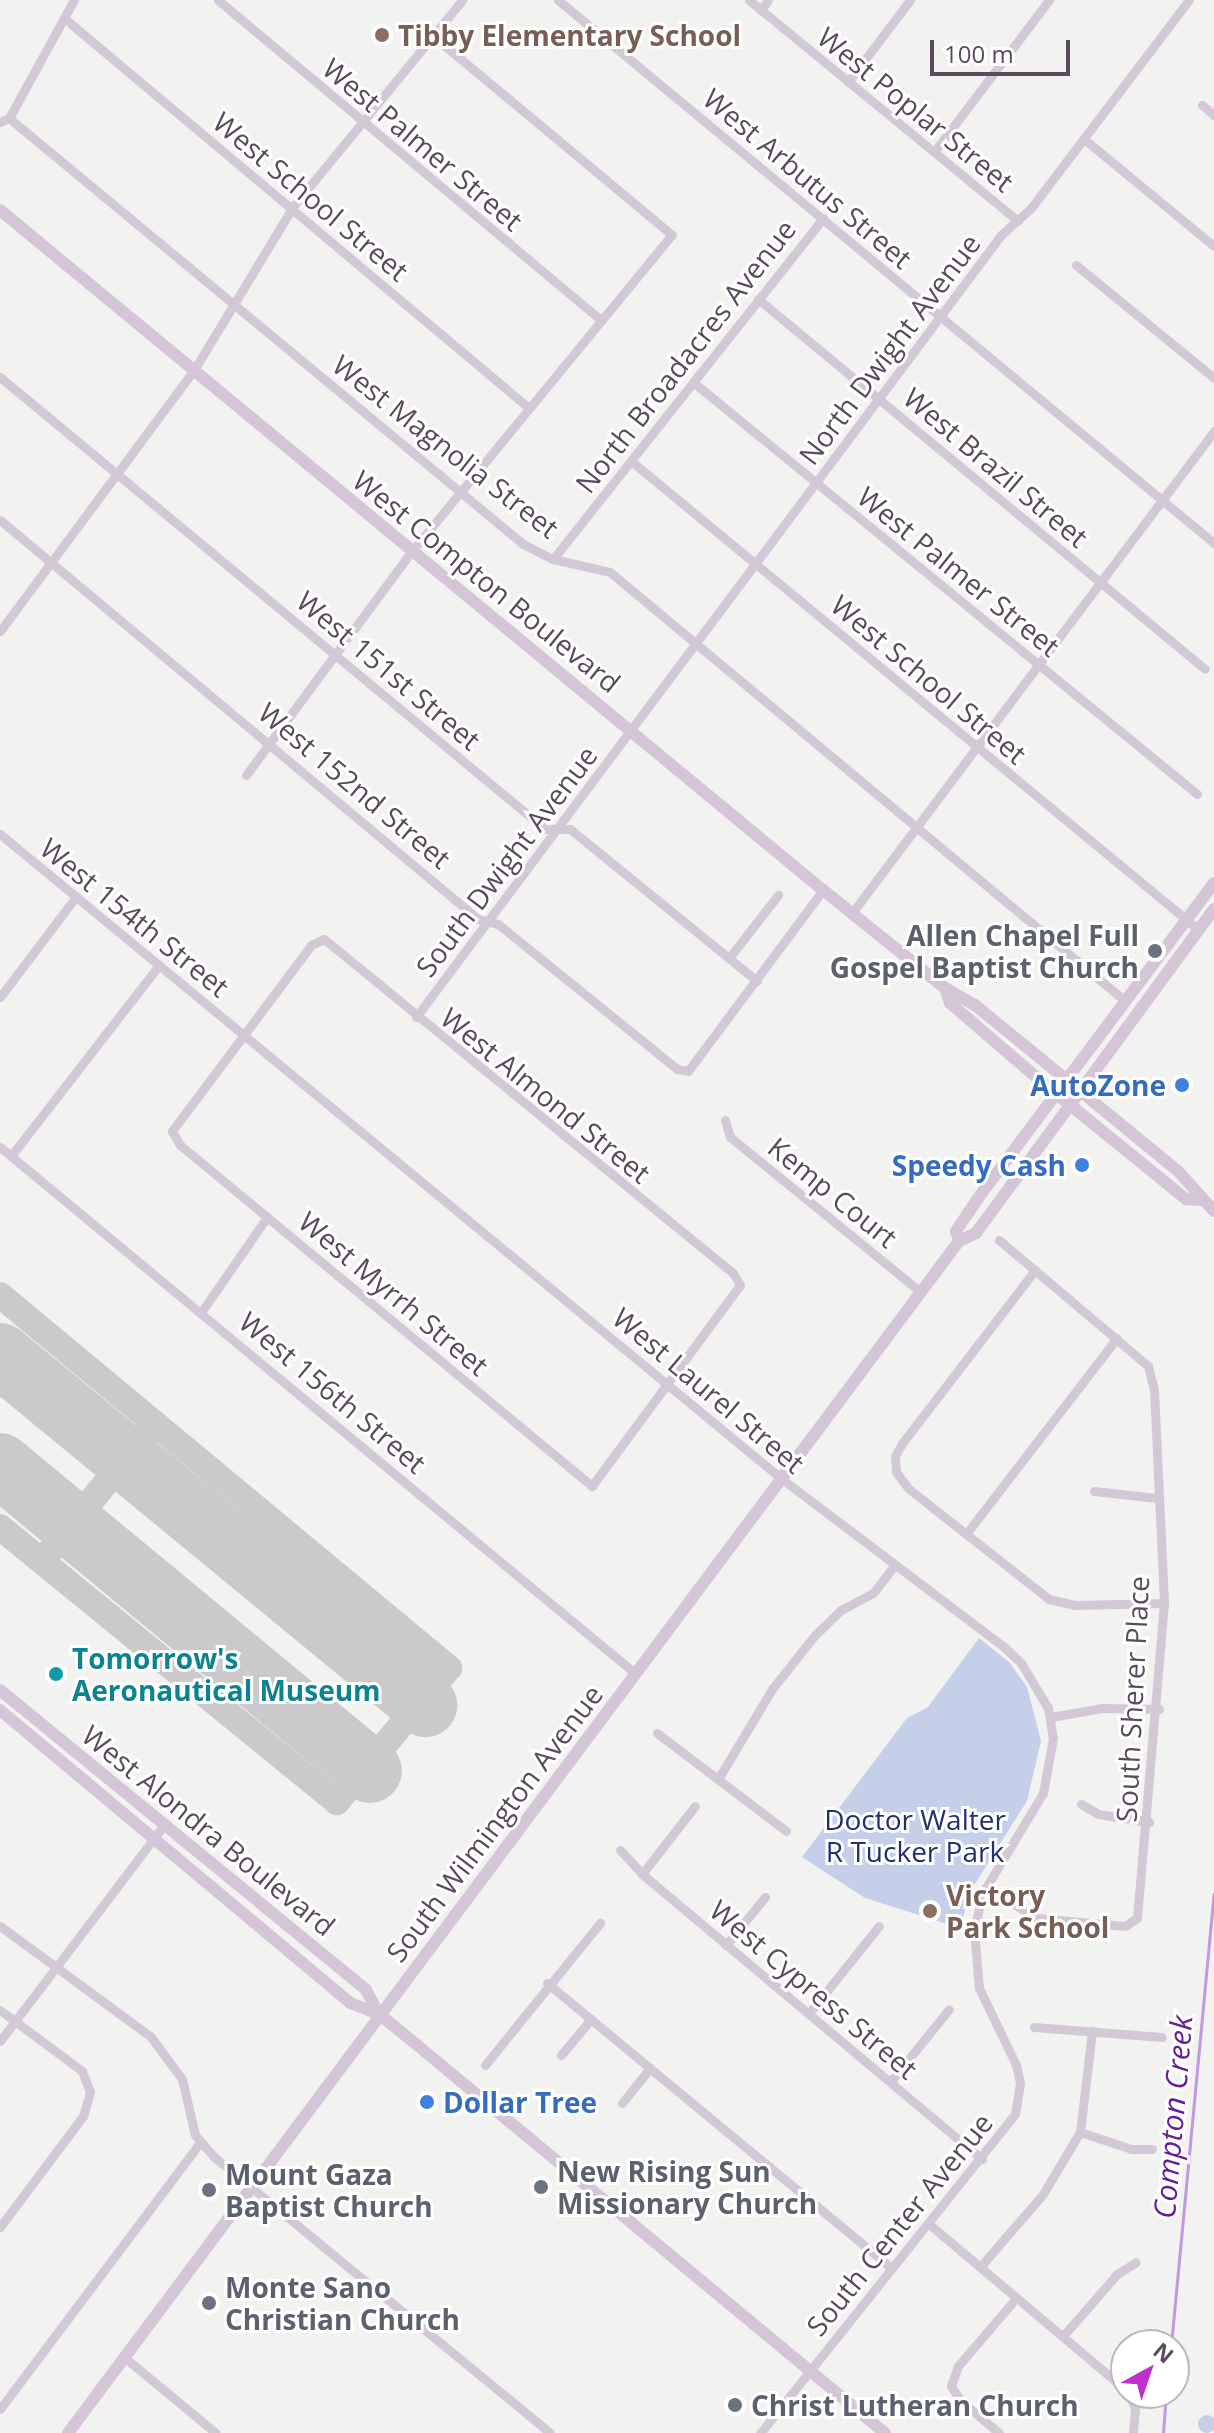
<!DOCTYPE html>
<style>
body{margin:0}
#map{position:relative;width:1214px;height:2433px;overflow:hidden;background:#f2f3f1;font-family:"Open Sans",sans-serif}
div>[style]{position:absolute}
[style*='--x']{left:calc(var(--x)*1px);top:calc(var(--y)*1px);width:calc(var(--w)*1px);rotate:calc(var(--a)*1deg)}
.green>*{inset:0;background:#c5cfea}
.round{border-radius:50%}
.stream>*{height:3px;margin:-1.5px;padding:0 1.5px;transform-origin:1.5px;border-radius:1.5px;background:#c298e2}
.taxiway>*{height:26px;margin:-13px;padding:0 13px;transform-origin:13px;border-radius:13px;background:#ccc9cc}
.runway>*{height:64px;margin:-32px;padding:0 32px;transform-origin:32px;border-radius:32px;background:#ccc9cc}
.minor>*{height:9px;margin:-4.5px;padding:0 4.5px;transform-origin:4.5px;border-radius:4.5px;background:#d3c9d6}
.secondary>*{height:12px;margin:-6px;padding:0 6px;transform-origin:6px;border-radius:6px;background:#d5c6d7}
.dots>*{width:22px;height:22px;translate:-50% -50%;box-sizing:border-box;border:4px solid #fff;border-radius:50%}
span{translate:-50% -50%;white-space:nowrap;text-align:center;line-height:1.15;-webkit-text-stroke:6px #fff;paint-order:stroke}
.education-label{font-size:28px;color:#785e54;font-weight:700}
.left{translate:0 -50%;text-align:left}
.street-label{font-size:28px;color:#594b5c}
.worship-label{font-size:28px;color:#5b616d;font-weight:700}
.right{translate:-100% -50%;text-align:right}
.shop-label{font-size:28px;color:#366cbe;font-weight:700}
.culture-label{font-size:28px;color:#0d838f;font-weight:700}
.park-label{font-size:28px;color:#232f75}
.water-label{font-size:30px;color:#651e9b;font-style:italic}
.north{position:absolute;left:1110px;top:2329px;width:80px;height:80px;box-sizing:border-box;background:#fff;border:2px solid #bdb7be;border-radius:50%;rotate:40deg;font-size:22px;font-weight:700;line-height:32px;text-align:center;color:#594b5c}
.north::after{content:'';display:block;margin:auto;width:28px;height:36px;background:#c130ce;clip-path:polygon(50% 0,100% 100%,50% 72%,0 100%)}
.scale{position:absolute;left:930px;top:40px;width:140px;height:36px;box-sizing:border-box;border:4px solid #594b5c;border-top:0;padding-left:10px;font-size:24px;line-height:28px;white-space:nowrap;color:#594b5c;-webkit-text-stroke:6px #fff;paint-order:stroke}
</style>
<div id="map">
<div class="green">
<i style="clip-path:polygon(979px 1638px,1009px 1662px,1027px 1687px,1041px 1741px,1027px 1801px,971px 1890px,960px 1928px,865px 1898px,802px 1857px,907px 1718px,928px 1707px)"></i>
<i class="round" style="left:1198px;top:2415px;width:18px;height:18px"></i>
</div>
<div class="stream">
<i style="--x:1171;--y:2345;--w:453;--a:-84.6"></i>
<i style="--x:1163;--y:2433;--w:40;--a:-85.7"></i>
</div>
<div class="taxiway">
<i style="--x:0;--y:1295;--w:584;--a:39.72"></i>
<i style="--x:449;--y:1668;--w:175;--a:129.9"></i>
<i style="--x:337;--y:1802;--w:435;--a:-140.8"></i>
<i style="--x:42;--y:1561;--w:178;--a:-50.7"></i>
</div>
<div class="runway">
<i style="--x:0;--y:1355;--w:551;--a:39.47"></i>
<i style="--x:0;--y:1465;--w:480;--a:39.6"></i>
</div>
<div class="minor">
<i style="--x:218;--y:0;--w:500;--a:39.89"></i>
<i style="--x:558;--y:0;--w:852;--a:39.62"></i>
<i style="--x:749;--y:0;--w:348;--a:39.4"></i>
<i style="--x:761;--y:10;--w:12;--a:-55"></i>
<i style="--x:64;--y:18;--w:607;--a:39.99"></i>
<i style="--x:848;--y:82;--w:103;--a:-52.9"></i>
<i style="--x:1202;--y:105;--w:16;--a:40"></i>
<i style="--x:9;--y:118;--w:668;--a:39.65"></i>
<i style="--x:523;--y:544;--w:34;--a:27"></i>
<i style="--x:553;--y:559;--w:58;--a:12.8"></i>
<i style="--x:610;--y:572;--w:670;--a:39.79"></i>
<i style="--x:0;--y:122;--w:10;--a:-24"></i>
<i style="--x:9;--y:118;--w:135;--a:-61.2"></i>
<i style="--x:1084;--y:139;--w:168;--a:39.5"></i>
<i style="--x:934;--y:152;--w:191;--a:-52.9"></i>
<i style="--x:1076;--y:265;--w:178;--a:39.3"></i>
<i style="--x:758;--y:299;--w:580;--a:39.62"></i>
<i style="--x:0;--y:377;--w:708;--a:39.67"></i>
<i style="--x:545;--y:829;--w:25;--a:0"></i>
<i style="--x:570;--y:829;--w:241;--a:39.1"></i>
<i style="--x:693;--y:382;--w:651;--a:39.26"></i>
<i style="--x:631;--y:461;--w:737;--a:39.55"></i>
<i style="--x:0;--y:520;--w:623;--a:39.85"></i>
<i style="--x:478;--y:919;--w:21;--a:14"></i>
<i style="--x:498;--y:924;--w:230;--a:39"></i>
<i style="--x:677;--y:1069;--w:11;--a:10"></i>
<i style="--x:688;--y:1071;--w:226;--a:-53.3"></i>
<i style="--x:553;--y:559;--w:435;--a:-51.6"></i>
<i style="--x:0;--y:631;--w:325;--a:-53.4"></i>
<i style="--x:194;--y:370;--w:189;--a:-58.8"></i>
<i style="--x:292;--y:208;--w:269;--a:-50.7"></i>
<i style="--x:246;--y:775;--w:279;--a:-53.5"></i>
<i style="--x:412;--y:551;--w:409;--a:-50.6"></i>
<i style="--x:672;--y:235;--w:311;--a:-140.2"></i>
<i style="--x:0;--y:834;--w:1014;--a:39.52"></i>
<i style="--x:782;--y:1479;--w:277;--a:37.1"></i>
<i style="--x:1003;--y:1646;--w:25;--a:43"></i>
<i style="--x:1021;--y:1663;--w:52;--a:59"></i>
<i style="--x:1048;--y:1708;--w:30;--a:81"></i>
<i style="--x:1053;--y:1738;--w:56;--a:100.3"></i>
<i style="--x:1043;--y:1793;--w:118;--a:121.1"></i>
<i style="--x:982;--y:1894;--w:38;--a:102"></i>
<i style="--x:974;--y:1931;--w:57;--a:85"></i>
<i style="--x:979;--y:1988;--w:85;--a:64.3"></i>
<i style="--x:1016;--y:2065;--w:18;--a:77"></i>
<i style="--x:1020;--y:2083;--w:31;--a:99"></i>
<i style="--x:1015;--y:2114;--w:408;--a:128.6"></i>
<i style="--x:852;--y:913;--w:603;--a:-53.09"></i>
<i style="--x:324;--y:939;--w:528;--a:39.24"></i>
<i style="--x:733;--y:1273;--w:14;--a:60"></i>
<i style="--x:740;--y:1285;--w:250;--a:126.4"></i>
<i style="--x:592;--y:1486;--w:535;--a:-140.39"></i>
<i style="--x:180;--y:1145;--w:16;--a:-120"></i>
<i style="--x:172;--y:1131;--w:232;--a:-53.2"></i>
<i style="--x:311;--y:945;--w:14;--a:-25"></i>
<i style="--x:729;--y:958;--w:80;--a:-52.1"></i>
<i style="--x:0;--y:997;--w:124;--a:-52.9"></i>
<i style="--x:416;--y:1017;--w:977;--a:-53.2"></i>
<i style="--x:1001;--y:235;--w:40;--a:-42"></i>
<i style="--x:1031;--y:208;--w:261;--a:-52.8"></i>
<i style="--x:725;--y:1120;--w:18;--a:74"></i>
<i style="--x:730;--y:1137;--w:246;--a:39.1"></i>
<i style="--x:0;--y:1147;--w:826;--a:39.65"></i>
<i style="--x:11;--y:1156;--w:242;--a:-52.2"></i>
<i style="--x:999;--y:1240;--w:195;--a:40.2"></i>
<i style="--x:1148;--y:1366;--w:25;--a:76"></i>
<i style="--x:1154;--y:1390;--w:213;--a:87.3"></i>
<i style="--x:1164;--y:1603;--w:316;--a:94.9"></i>
<i style="--x:1137;--y:1918;--w:14;--a:146"></i>
<i style="--x:1125;--y:1926;--w:89;--a:-174.9"></i>
<i style="--x:1036;--y:1918;--w:25;--a:-148"></i>
<i style="--x:1035;--y:1270;--w:217;--a:127.5"></i>
<i style="--x:903;--y:1442;--w:16;--a:120"></i>
<i style="--x:895;--y:1456;--w:16;--a:86"></i>
<i style="--x:896;--y:1472;--w:21;--a:53"></i>
<i style="--x:909;--y:1489;--w:178;--a:38.2"></i>
<i style="--x:1049;--y:1599;--w:27;--a:13"></i>
<i style="--x:1075;--y:1605;--w:89;--a:-1.3"></i>
<i style="--x:202;--y:1311;--w:114;--a:-55.3"></i>
<i style="--x:1094;--y:1491;--w:63;--a:6.3"></i>
<i style="--x:966;--y:1534;--w:247;--a:-52.4"></i>
<i style="--x:1051;--y:1717;--w:52;--a:-10"></i>
<i style="--x:1102;--y:1708;--w:57;--a:1"></i>
<i style="--x:657;--y:1733;--w:162;--a:37.2"></i>
<i style="--x:718;--y:1779;--w:105;--a:-59"></i>
<i style="--x:772;--y:1689;--w:69;--a:-51.5"></i>
<i style="--x:815;--y:1635;--w:36;--a:-44"></i>
<i style="--x:841;--y:1610;--w:36;--a:-28"></i>
<i style="--x:873;--y:1593;--w:34;--a:-52"></i>
<i style="--x:1081;--y:1804;--w:20;--a:30"></i>
<i style="--x:1098;--y:1814;--w:52;--a:8.9"></i>
<i style="--x:620;--y:1850;--w:33;--a:47"></i>
<i style="--x:642;--y:1874;--w:444;--a:40"></i>
<i style="--x:642;--y:1874;--w:86;--a:-52.1"></i>
<i style="--x:0;--y:1926;--w:187;--a:36.3"></i>
<i style="--x:151;--y:2037;--w:52;--a:53.6"></i>
<i style="--x:182;--y:2079;--w:57;--a:76.9"></i>
<i style="--x:195;--y:2135;--w:28;--a:49"></i>
<i style="--x:213;--y:2156;--w:436;--a:39.4"></i>
<i style="--x:726;--y:1945;--w:62;--a:-50.9"></i>
<i style="--x:547;--y:1983;--w:447;--a:39.6"></i>
<i style="--x:0;--y:2010;--w:102;--a:36.6"></i>
<i style="--x:82;--y:2071;--w:22;--a:69"></i>
<i style="--x:90;--y:2092;--w:25;--a:106"></i>
<i style="--x:83;--y:2116;--w:139;--a:126.8"></i>
<i style="--x:810;--y:2012;--w:110;--a:-51.3"></i>
<i style="--x:1034;--y:2027;--w:128;--a:4.5"></i>
<i style="--x:0;--y:2041;--w:271;--a:-52.8"></i>
<i style="--x:561;--y:2055;--w:47;--a:-50.2"></i>
<i style="--x:485;--y:2065;--w:183;--a:-51"></i>
<i style="--x:891;--y:2081;--w:92;--a:-51.1"></i>
<i style="--x:622;--y:2103;--w:45;--a:-51.3"></i>
<i style="--x:1080;--y:2132;--w:54;--a:18.4"></i>
<i style="--x:1131;--y:2149;--w:21;--a:0"></i>
<i style="--x:929;--y:2224;--w:258;--a:40.1"></i>
<i style="--x:980;--y:2267;--w:96;--a:-49.2"></i>
<i style="--x:1043;--y:2194;--w:72;--a:-59.2"></i>
<i style="--x:1080;--y:2132;--w:102;--a:-83.2"></i>
<i style="--x:1063;--y:2336;--w:82;--a:-48.9"></i>
<i style="--x:1117;--y:2274;--w:22;--a:-32"></i>
<i style="--x:124;--y:2357;--w:119;--a:39.6"></i>
<i style="--x:1129;--y:2393;--w:17;--a:69"></i>
<i style="--x:1135;--y:2409;--w:24;--a:95"></i>
<i style="--x:0;--y:2409;--w:333;--a:-53.1"></i>
<i style="--x:999;--y:2433;--w:50;--a:-139.9"></i>
<i style="--x:961;--y:2401;--w:18;--a:-124"></i>
<i style="--x:951;--y:2386;--w:21;--a:-71"></i>
<i style="--x:958;--y:2366;--w:89;--a:-49.5"></i>
</div>
<div class="secondary">
<i style="--x:0;--y:210;--w:1068;--a:39.57"></i>
<i style="--x:823;--y:890;--w:156;--a:38.8"></i>
<i style="--x:945;--y:988;--w:34;--a:30"></i>
<i style="--x:975;--y:1005;--w:262;--a:39.3"></i>
<i style="--x:1178;--y:1171;--w:54;--a:48"></i>
<i style="--x:945;--y:988;--w:16;--a:72"></i>
<i style="--x:950;--y:1003;--w:121;--a:40.7"></i>
<i style="--x:1042;--y:1082;--w:186;--a:39.1"></i>
<i style="--x:1186;--y:1199;--w:14;--a:4"></i>
<i style="--x:959;--y:1241;--w:10;--a:-107"></i>
<i style="--x:956;--y:1231;--w:36;--a:-56"></i>
<i style="--x:976;--y:1201;--w:397;--a:-53.2"></i>
<i style="--x:0;--y:1690;--w:473;--a:39.3"></i>
<i style="--x:366;--y:1990;--w:27;--a:62"></i>
<i style="--x:0;--y:1710;--w:456;--a:39.9"></i>
<i style="--x:350;--y:2003;--w:31;--a:21"></i>
<i style="--x:379;--y:2014;--w:49;--a:39.2"></i>
<i style="--x:417;--y:2045;--w:608;--a:39.66"></i>
<i style="--x:68;--y:2433;--w:1488;--a:-53.22"></i>
<i style="--x:959;--y:1241;--w:19;--a:-25"></i>
<i style="--x:976;--y:1233;--w:402;--a:-53.7"></i>
</div>
<div class="dots">
<i style="left:382px;top:35px;background:#8d6e63"></i>
<i style="left:1155px;top:951px;background:#6b7280"></i>
<i style="left:1182px;top:1085px;background:#3f7fe0"></i>
<i style="left:1082px;top:1165px;background:#3f7fe0"></i>
<i style="left:56px;top:1674px;background:#0f9aa8"></i>
<i style="left:930px;top:1911px;background:#8d6e63"></i>
<i style="left:427px;top:2102px;background:#3f7fe0"></i>
<i style="left:541px;top:2187px;background:#6b7280"></i>
<i style="left:209px;top:2190px;background:#6b7280"></i>
<i style="left:209px;top:2303px;background:#6b7280"></i>
<i style="left:735px;top:2405px;background:#6b7280"></i>
</div>
<div class="education-label">
<span class="left" style="left:398px;top:35px">Tibby Elementary School</span>
<span class="left" style="left:946px;top:1911px">Victory<br>Park School</span>
</div>
<div class="street-label">
<span style="left:916px;top:109px;rotate:39deg">West Poplar Street</span>
<span style="left:423px;top:144px;rotate:40deg">West Palmer Street</span>
<span style="left:808px;top:178px;rotate:40deg">West Arbutus Street</span>
<span style="left:311px;top:196px;rotate:40deg">West School Street</span>
<span style="left:889px;top:349px;rotate:-53deg">North Dwight Avenue</span>
<span style="left:685px;top:356px;rotate:-52deg">North Broadacres Avenue</span>
<span style="left:446px;top:446px;rotate:38deg">West Magnolia Street</span>
<span style="left:996px;top:467px;rotate:40deg">West Brazil Street</span>
<span style="left:959px;top:571px;rotate:39deg">West Palmer Street</span>
<span style="left:487px;top:581px;rotate:39deg">West Compton Boulevard</span>
<span style="left:389px;top:670px;rotate:40deg">West 151st Street</span>
<span style="left:929px;top:679px;rotate:40deg">West School Street</span>
<span style="left:355px;top:785px;rotate:40deg">West 152nd Street</span>
<span style="left:506px;top:861px;rotate:-53deg">South Dwight Avenue</span>
<span style="left:135px;top:917px;rotate:39deg">West 154th Street</span>
<span style="left:546px;top:1095px;rotate:39deg">West Almond Street</span>
<span style="left:833px;top:1192px;rotate:39deg">Kemp Court</span>
<span style="left:394px;top:1293px;rotate:40deg">West Myrrh Street</span>
<span style="left:709px;top:1390px;rotate:40deg">West Laurel Street</span>
<span style="left:333px;top:1392px;rotate:40deg">West 156th Street</span>
<span style="left:1132px;top:1699px;rotate:-87deg">South Sherer Place</span>
<span style="left:494px;top:1823px;rotate:-53deg">South Wilmington Avenue</span>
<span style="left:209px;top:1830px;rotate:39deg">West Alondra Boulevard</span>
<span style="left:814px;top:1989px;rotate:40deg">West Cypress Street</span>
<span style="left:899px;top:2224px;rotate:-51deg">South Center Avenue</span>
</div>
<div class="worship-label">
<span class="right" style="left:1139px;top:951px">Allen Chapel Full<br>Gospel Baptist Church</span>
<span class="left" style="left:557px;top:2187px">New Rising Sun<br>Missionary Church</span>
<span class="left" style="left:225px;top:2190px">Mount Gaza<br>Baptist Church</span>
<span class="left" style="left:225px;top:2303px">Monte Sano<br>Christian Church</span>
<span class="left" style="left:751px;top:2405px">Christ Lutheran Church</span>
</div>
<div class="shop-label">
<span class="right" style="left:1166px;top:1085px">AutoZone</span>
<span class="right" style="left:1066px;top:1165px">Speedy Cash</span>
<span class="left" style="left:443px;top:2102px">Dollar Tree</span>
</div>
<div class="culture-label">
<span class="left" style="left:72px;top:1674px">Tomorrow's<br>Aeronautical Museum</span>
</div>
<div class="park-label">
<span style="left:915px;top:1835px">Doctor Walter<br>R Tucker Park</span>
</div>
<div class="water-label">
<span style="left:1173px;top:2117px;rotate:-85deg">Compton Creek</span>
</div>
<div class="north">N</div>
<div class="scale">100 m</div>
</div>
